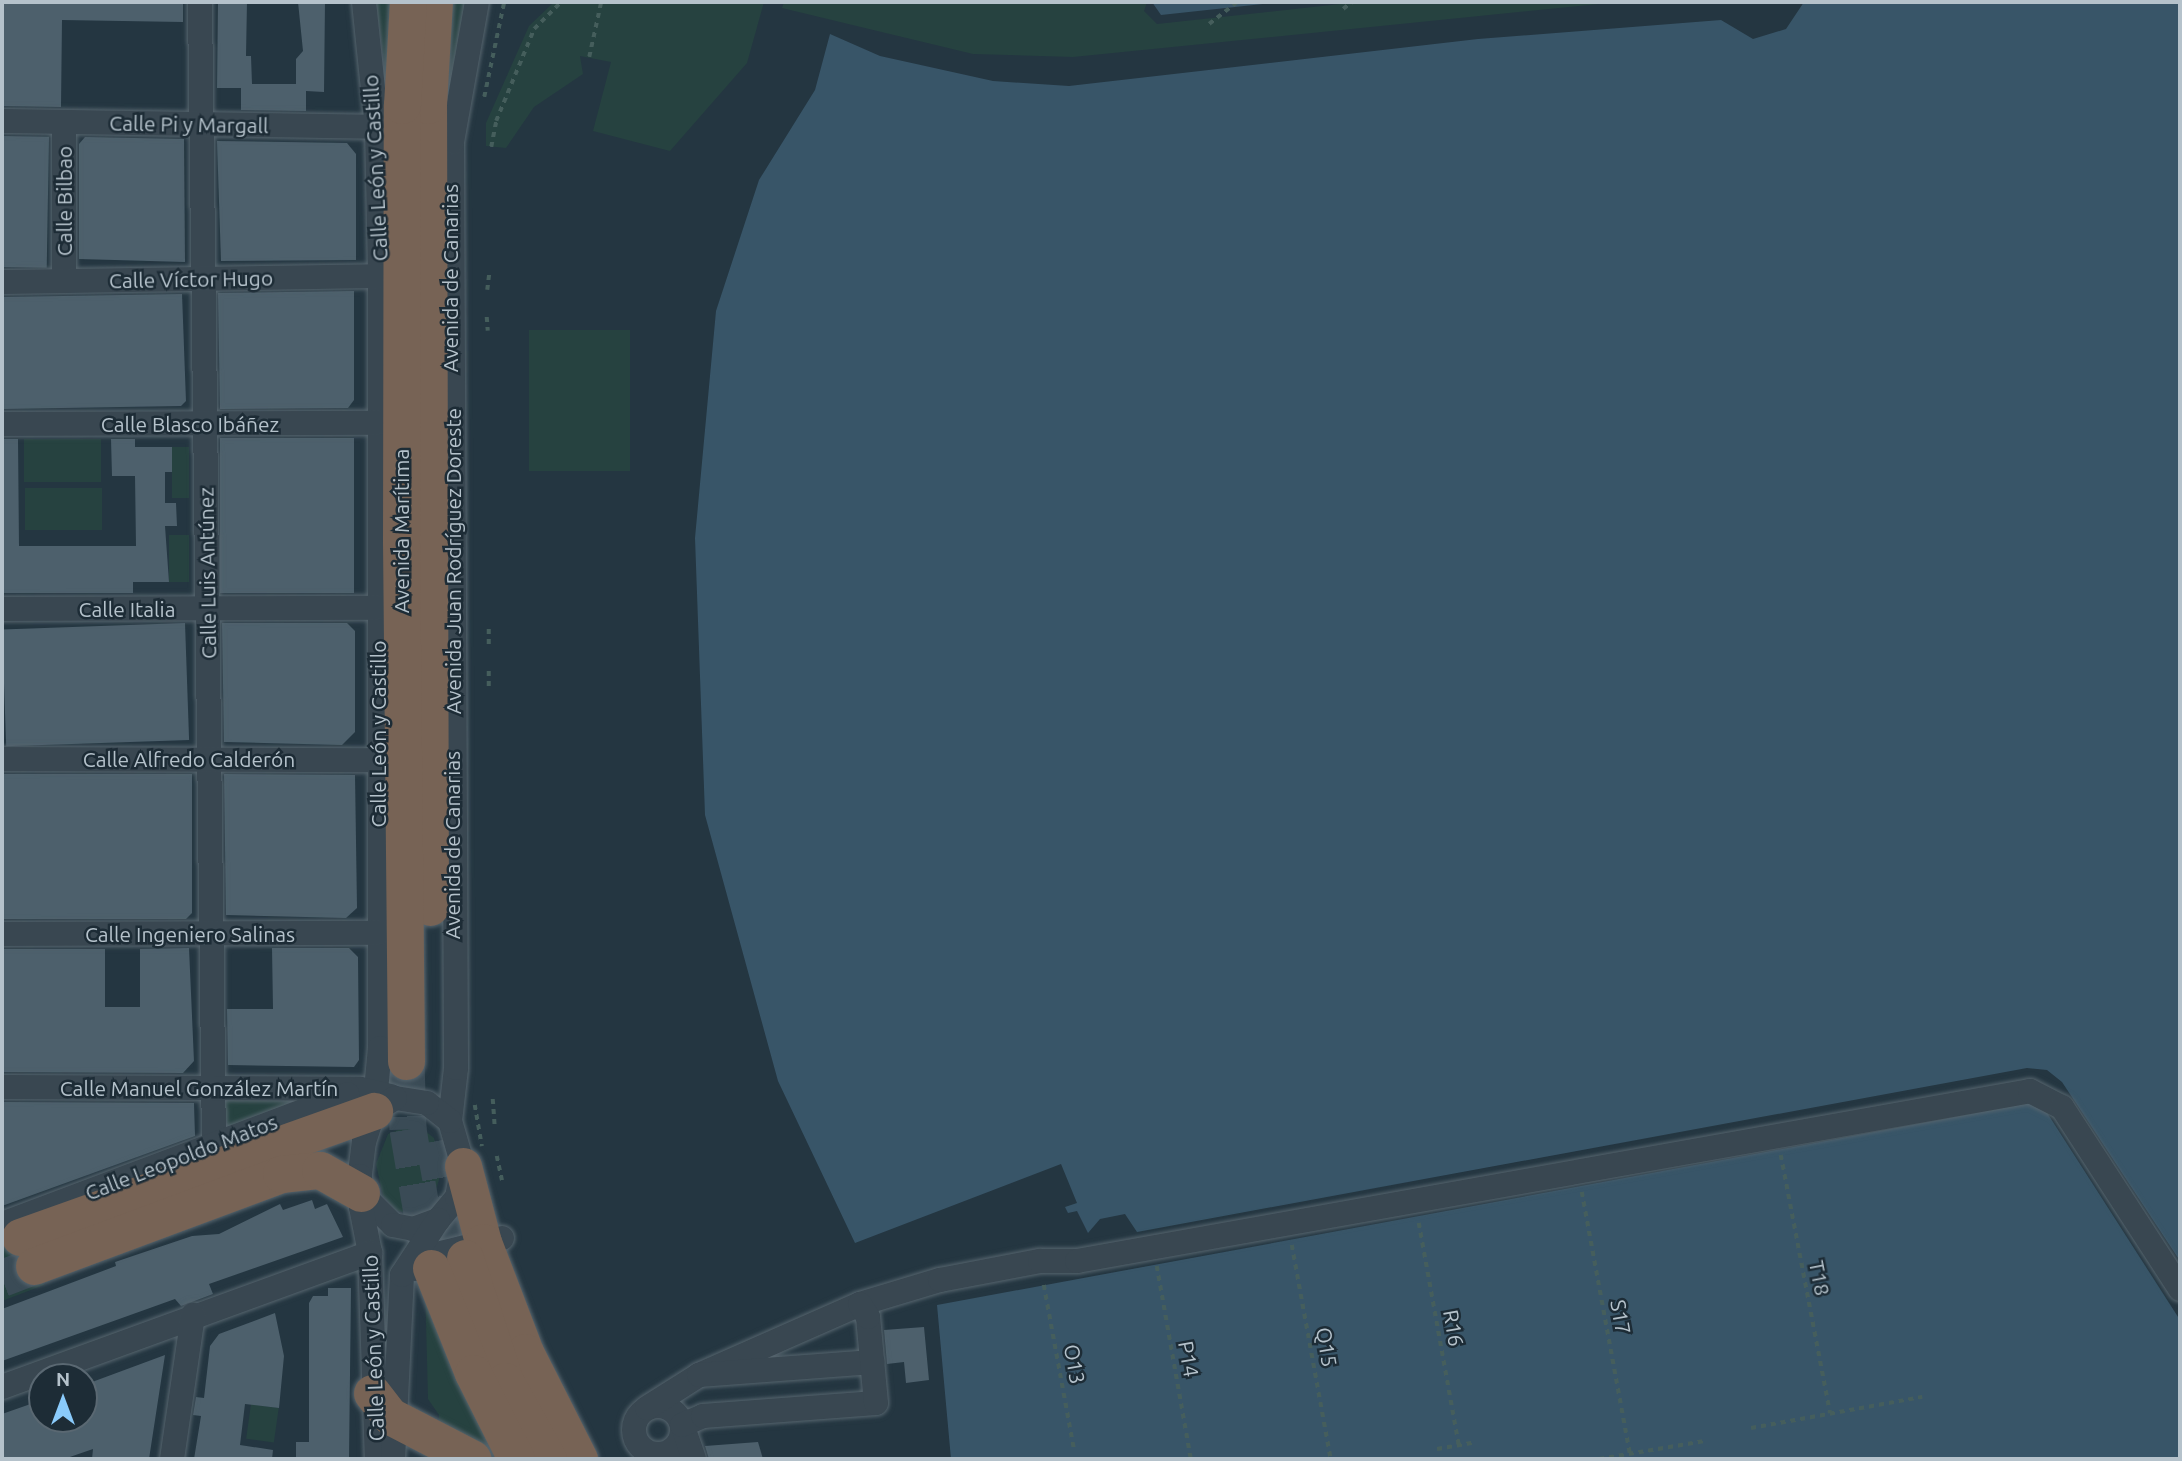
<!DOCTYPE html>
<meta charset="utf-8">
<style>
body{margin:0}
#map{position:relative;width:2182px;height:1461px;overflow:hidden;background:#243641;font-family:Ubuntu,sans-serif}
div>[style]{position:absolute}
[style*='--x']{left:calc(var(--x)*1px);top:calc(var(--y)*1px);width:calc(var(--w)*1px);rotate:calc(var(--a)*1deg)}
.green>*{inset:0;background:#264240;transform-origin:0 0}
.water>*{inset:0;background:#385568}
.building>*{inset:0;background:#4d606c;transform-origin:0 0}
.highway-tunnel>*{height:37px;margin-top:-18.5px;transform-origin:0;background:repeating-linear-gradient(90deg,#3a4b56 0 37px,transparent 0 55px)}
.path>*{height:3.5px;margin-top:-1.75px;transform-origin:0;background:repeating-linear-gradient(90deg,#455e5c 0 5px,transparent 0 10px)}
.roads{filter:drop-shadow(0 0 2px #56656e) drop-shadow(0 0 2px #56656e)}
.minor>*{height:24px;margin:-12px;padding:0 12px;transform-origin:12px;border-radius:12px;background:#394751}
.minor>.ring{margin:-12px;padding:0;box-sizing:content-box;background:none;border:24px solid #394751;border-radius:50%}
.highway>*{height:37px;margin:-18.5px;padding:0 18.5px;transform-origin:18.5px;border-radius:18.5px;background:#776355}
span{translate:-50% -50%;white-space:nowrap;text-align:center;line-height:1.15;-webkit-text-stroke:5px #1d2c36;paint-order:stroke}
.street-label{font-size:21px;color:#b5c2cb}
.frame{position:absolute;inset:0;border:4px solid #b5c2cb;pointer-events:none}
.north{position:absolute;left:28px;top:1363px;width:70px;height:70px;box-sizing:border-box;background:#1d2c36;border:2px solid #5a6872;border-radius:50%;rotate:0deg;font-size:19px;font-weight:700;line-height:28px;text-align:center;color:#b5c2cb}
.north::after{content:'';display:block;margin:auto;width:24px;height:32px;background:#8acbfb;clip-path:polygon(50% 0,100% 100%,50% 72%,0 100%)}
</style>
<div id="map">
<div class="green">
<i style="clip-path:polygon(376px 2px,398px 2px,385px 232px,384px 62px)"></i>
<i style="clip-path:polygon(445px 2px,466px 2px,445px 133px)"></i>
<i style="clip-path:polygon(554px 2px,764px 2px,747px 63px,670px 151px,593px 131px,611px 62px,580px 56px,583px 74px,534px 107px,506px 148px,486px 146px,486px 123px,529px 26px)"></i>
<i style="clip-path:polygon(784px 2px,1147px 2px,1144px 11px,1157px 24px,1358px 2px,1619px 2px,1073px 57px,973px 54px,782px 8px)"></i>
<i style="left:529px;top:330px;width:101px;height:141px"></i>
<i style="left:24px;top:439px;width:77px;height:43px"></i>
<i style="left:172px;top:447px;width:17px;height:51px"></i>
<i style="left:25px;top:488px;width:77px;height:42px"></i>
<i style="left:169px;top:535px;width:20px;height:47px"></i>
<i style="clip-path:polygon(221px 1095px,300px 1100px,228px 1127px)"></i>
<i style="clip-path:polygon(415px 1123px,434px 1138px,443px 1167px,431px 1205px,410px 1214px,396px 1210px,383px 1196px,376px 1164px,388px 1134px)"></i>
<i style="clip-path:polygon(21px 1227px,44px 1285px,2px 1301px,2px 1234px)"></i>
<i style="clip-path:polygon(425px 1283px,496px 1454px,439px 1426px,439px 1415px,428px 1399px)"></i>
<i style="left:251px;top:1404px;width:28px;height:35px;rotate:8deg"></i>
</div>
<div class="water">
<i style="clip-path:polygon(1152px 2px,1281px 2px,1161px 15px)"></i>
<i style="clip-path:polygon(1804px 2px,2180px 2px,2180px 1261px,2062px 1082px,2047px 1070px,2027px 1068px,1137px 1232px,1125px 1214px,1100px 1219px,1088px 1233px,1077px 1211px,1068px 1213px,1065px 1207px,1077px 1203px,1061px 1164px,855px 1243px,778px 1081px,705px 815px,695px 538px,716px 311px,759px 180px,815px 90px,830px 34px,880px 56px,993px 81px,1069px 86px,1478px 39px,1721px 20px,1753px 39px,1786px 29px)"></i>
<i style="clip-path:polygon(2031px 1103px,2044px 1108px,2180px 1320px,2180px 1459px,951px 1459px,937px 1305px)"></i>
</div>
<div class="building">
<i style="clip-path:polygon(2px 2px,183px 2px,183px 22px,62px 20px,61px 107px,2px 106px)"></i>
<i style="clip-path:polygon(218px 2px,247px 2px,246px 56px,251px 56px,252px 84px,296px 84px,296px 59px,303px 51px,298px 2px,325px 2px,324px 92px,306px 91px,306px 111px,241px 110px,241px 88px,217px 88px)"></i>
<i style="left:2px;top:136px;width:47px;height:131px;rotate:1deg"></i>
<i style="clip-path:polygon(85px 137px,184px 139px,185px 262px,79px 259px,79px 144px)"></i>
<i style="clip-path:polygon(217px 141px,347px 143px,356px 154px,356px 260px,221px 261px)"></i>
<i style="clip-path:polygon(354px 291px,354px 400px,348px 408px,220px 409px,218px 293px)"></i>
<i style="clip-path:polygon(182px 294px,186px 401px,181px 406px,2px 409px,2px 297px)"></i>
<i style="left:220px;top:438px;width:134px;height:155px"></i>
<i style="clip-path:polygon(2px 439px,18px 439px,19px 546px,136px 546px,135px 476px,112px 476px,111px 439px,135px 439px,135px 447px,172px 447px,172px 472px,165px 472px,165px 503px,176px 503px,177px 526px,165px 526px,169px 582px,133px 582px,133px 593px,2px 593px)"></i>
<i style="left:185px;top:623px;width:117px;height:183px;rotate:88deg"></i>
<i style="clip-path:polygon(222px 623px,347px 623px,355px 631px,355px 732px,342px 745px,224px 742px)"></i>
<i style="clip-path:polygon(2px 774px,192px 774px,192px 913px,186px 919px,2px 919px)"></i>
<i style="clip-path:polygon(224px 774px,355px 775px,357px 908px,346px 918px,226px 915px)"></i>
<i style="clip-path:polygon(189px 948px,194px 1061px,183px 1073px,2px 1072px,2px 949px,105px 949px,105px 1007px,140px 1007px,140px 949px)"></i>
<i style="clip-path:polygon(272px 948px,349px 948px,358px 957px,359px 1060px,354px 1067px,228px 1065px,227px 1009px,273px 1009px)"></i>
<i style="clip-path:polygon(2px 1102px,194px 1103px,195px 1136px,2px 1206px)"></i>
<i style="clip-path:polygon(312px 1200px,315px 1209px,327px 1204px,343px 1237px,209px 1284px,213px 1294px,181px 1306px,175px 1299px,2px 1361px,2px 1309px,116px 1266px,115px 1262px,192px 1236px,219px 1234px,280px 1204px,283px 1210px)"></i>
<i style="clip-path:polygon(328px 1288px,351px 1288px,349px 1459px,296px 1459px,296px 1442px,309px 1442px,309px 1303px,313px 1296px,328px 1296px)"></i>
<i style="clip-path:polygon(275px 1313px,284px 1356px,279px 1408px,245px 1404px,240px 1445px,273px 1450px,272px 1459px,194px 1459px,201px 1416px,193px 1415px,196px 1397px,204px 1398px,210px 1346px,219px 1334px)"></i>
<i style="clip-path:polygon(924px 1327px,929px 1380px,906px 1383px,904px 1362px,887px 1364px,884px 1330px)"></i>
<i style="clip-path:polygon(165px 1355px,149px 1459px,92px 1459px,93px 1449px,64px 1459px,2px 1459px,2px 1414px,42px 1400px,42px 1419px,84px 1419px,84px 1385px)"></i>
<i style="clip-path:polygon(758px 1442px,763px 1459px,709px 1459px,705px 1446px)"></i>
</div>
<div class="highway-tunnel">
<i style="--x:406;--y:1061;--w:68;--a:88.3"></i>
<i style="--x:408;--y:1129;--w:134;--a:80.5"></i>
<i style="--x:434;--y:1141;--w:61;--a:79.6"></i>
<i style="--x:445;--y:1201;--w:60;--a:70.7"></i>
<i style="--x:2;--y:1278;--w:34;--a:-21"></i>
</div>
<div class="path">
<i style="--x:1343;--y:9;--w:11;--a:-38"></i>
<i style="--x:1209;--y:24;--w:36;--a:-38"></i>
<i style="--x:589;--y:57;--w:56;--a:-77.7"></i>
<i style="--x:484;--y:97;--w:97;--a:-78.1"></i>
<i style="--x:491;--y:147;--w:26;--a:-79"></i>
<i style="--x:496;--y:121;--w:100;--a:-67.6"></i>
<i style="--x:534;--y:29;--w:38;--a:-45"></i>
<i style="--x:487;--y:290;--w:16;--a:-83"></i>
<i style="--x:487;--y:317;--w:14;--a:86"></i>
<i style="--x:489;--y:629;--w:16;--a:90"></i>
<i style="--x:489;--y:671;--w:17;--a:90"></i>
<i style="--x:493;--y:1099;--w:30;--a:86"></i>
<i style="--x:475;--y:1105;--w:42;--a:80.3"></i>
<i style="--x:1781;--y:1155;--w:263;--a:79.2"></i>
<i style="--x:497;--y:1156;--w:25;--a:78"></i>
<i style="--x:1582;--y:1192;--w:266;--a:79.6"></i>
<i style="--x:1419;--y:1223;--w:226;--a:79.8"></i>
<i style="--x:1292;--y:1245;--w:218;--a:79.7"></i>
<i style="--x:1157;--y:1266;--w:196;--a:80"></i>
<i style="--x:1044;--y:1285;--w:167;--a:79.6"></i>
<i style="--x:1751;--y:1428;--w:174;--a:-10.3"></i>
<i style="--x:1437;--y:1449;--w:39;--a:-10"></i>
<i style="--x:1599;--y:1459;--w:107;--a:-9.7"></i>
</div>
<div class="roads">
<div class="minor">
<i style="--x:200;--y:2;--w:1142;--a:89.3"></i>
<i style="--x:364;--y:2;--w:126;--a:84.1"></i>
<i style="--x:377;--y:127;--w:149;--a:88.8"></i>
<i style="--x:380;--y:276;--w:772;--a:90"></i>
<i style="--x:380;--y:1048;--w:63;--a:95.4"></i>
<i style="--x:2;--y:121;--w:375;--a:0.9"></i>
<i style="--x:64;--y:122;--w:159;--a:90"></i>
<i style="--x:2;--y:282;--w:378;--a:-0.9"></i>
<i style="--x:2;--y:424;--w:377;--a:-0.2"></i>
<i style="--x:2;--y:609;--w:376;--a:-0.2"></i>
<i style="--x:2;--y:759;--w:374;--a:0.2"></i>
<i style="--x:2;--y:934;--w:377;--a:-0.2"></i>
<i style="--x:2;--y:1087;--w:358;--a:0.3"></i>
<i style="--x:360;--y:1089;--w:32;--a:13"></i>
<i style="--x:450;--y:1121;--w:53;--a:-83.5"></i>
<i style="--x:456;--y:1068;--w:926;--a:-90.25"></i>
<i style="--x:452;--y:142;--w:142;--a:-79.9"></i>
<i style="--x:361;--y:1193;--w:45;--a:45"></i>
<i style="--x:393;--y:1225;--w:20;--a:11"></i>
<i style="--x:413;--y:1229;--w:27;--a:-20"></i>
<i style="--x:438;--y:1220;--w:30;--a:-50"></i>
<i style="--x:457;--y:1197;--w:32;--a:-79"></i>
<i style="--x:463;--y:1166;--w:47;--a:-106.1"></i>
<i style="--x:450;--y:1121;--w:29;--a:-142"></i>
<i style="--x:427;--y:1103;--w:32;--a:-171"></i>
<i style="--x:395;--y:1098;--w:25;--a:148"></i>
<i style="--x:374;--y:1111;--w:32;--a:108"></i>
<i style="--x:364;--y:1141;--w:35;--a:97"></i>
<i style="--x:360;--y:1176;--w:31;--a:88"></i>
<i style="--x:361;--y:1207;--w:47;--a:78.9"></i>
<i style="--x:370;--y:1253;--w:206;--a:88.1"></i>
<i style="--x:2;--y:1224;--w:369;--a:-20.6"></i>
<i style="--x:416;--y:1269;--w:22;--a:-39"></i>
<i style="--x:433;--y:1255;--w:71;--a:-13.8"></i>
<i style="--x:699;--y:1375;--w:176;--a:-23.8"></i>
<i style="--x:860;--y:1304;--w:84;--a:-16.7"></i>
<i style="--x:940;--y:1280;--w:102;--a:-10.8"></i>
<i style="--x:1040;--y:1261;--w:37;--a:0"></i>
<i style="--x:1077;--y:1261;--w:968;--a:-10.11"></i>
<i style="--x:2030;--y:1091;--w:36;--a:27"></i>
<i style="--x:2062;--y:1107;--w:217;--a:57"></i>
<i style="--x:2;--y:1387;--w:392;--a:-20"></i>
<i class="ring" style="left:634px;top:1406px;width:24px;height:24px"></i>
<i style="--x:647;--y:1408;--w:62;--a:-32.4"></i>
<i style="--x:699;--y:1375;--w:174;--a:-4.3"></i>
<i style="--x:172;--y:1459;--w:146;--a:-81.7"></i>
<i style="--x:393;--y:1459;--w:184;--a:-87.2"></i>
<i style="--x:402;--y:1275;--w:66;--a:-56.8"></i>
<i style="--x:694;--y:1459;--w:36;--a:-109"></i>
<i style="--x:682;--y:1425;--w:23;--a:-23"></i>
<i style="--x:703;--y:1416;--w:173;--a:-4.3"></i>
<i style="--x:876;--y:1403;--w:86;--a:-95.3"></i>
<i style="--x:868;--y:1317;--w:15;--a:-122"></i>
</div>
<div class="highway">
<i style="--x:430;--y:907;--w:802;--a:-90.14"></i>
<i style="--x:428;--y:105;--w:103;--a:-86.7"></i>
<i style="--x:406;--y:1061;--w:519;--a:-90.55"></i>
<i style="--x:401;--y:542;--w:437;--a:-89.9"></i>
<i style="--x:402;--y:105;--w:103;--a:-86.7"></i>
<i style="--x:463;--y:1166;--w:79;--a:75.3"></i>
<i style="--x:483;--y:1242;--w:118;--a:69.1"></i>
<i style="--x:525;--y:1352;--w:120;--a:63.2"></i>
<i style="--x:20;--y:1237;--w:376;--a:-19.6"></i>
<i style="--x:465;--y:1258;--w:129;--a:72"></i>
<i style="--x:505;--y:1381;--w:89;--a:61.1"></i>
<i style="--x:34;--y:1266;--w:264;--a:-20.4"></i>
<i style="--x:281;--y:1174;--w:39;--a:-6"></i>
<i style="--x:320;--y:1170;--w:47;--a:29.3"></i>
<i style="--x:431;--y:1268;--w:113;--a:68.2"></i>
<i style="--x:473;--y:1373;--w:96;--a:63.4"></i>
<i style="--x:372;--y:1393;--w:29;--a:52"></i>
<i style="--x:390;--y:1416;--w:93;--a:27.4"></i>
</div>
</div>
<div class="street-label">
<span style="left:189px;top:124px;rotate:1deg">Calle Pi y Margall</span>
<span style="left:375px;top:168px;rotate:-93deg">Calle León y Castillo</span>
<span style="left:64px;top:201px;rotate:-90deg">Calle Bilbao</span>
<span style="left:450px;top:278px;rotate:-90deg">Avenida de Canarias</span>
<span style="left:191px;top:279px;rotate:-1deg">Calle Víctor Hugo</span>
<span style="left:190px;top:424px">Calle Blasco Ibáñez</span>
<span style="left:401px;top:531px;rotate:-90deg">Avenida Marítima</span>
<span style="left:453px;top:561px;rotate:-90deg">Avenida Juan Rodríguez Doreste</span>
<span style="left:207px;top:573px;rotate:-91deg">Calle Luis Antúnez</span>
<span style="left:127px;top:609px">Calle Italia</span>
<span style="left:378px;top:734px;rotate:-90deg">Calle León y Castillo</span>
<span style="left:189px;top:759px">Calle Alfredo Calderón</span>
<span style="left:452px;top:845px;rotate:-90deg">Avenida de Canarias</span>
<span style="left:190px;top:934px">Calle Ingeniero Salinas</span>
<span style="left:199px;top:1088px">Calle Manuel González Martín</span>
<span style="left:181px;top:1157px;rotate:-21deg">Calle Leopoldo Matos</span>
<span style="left:1820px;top:1278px;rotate:79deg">T18</span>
<span style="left:1621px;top:1317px;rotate:80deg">S17</span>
<span style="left:1454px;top:1328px;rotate:80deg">R16</span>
<span style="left:1327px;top:1347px;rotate:80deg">Q15</span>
<span style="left:373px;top:1348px;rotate:-92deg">Calle León y Castillo</span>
<span style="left:1189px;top:1359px;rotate:80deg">P14</span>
<span style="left:1075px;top:1364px;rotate:80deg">O13</span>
</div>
<div class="frame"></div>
<div class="north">N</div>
</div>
